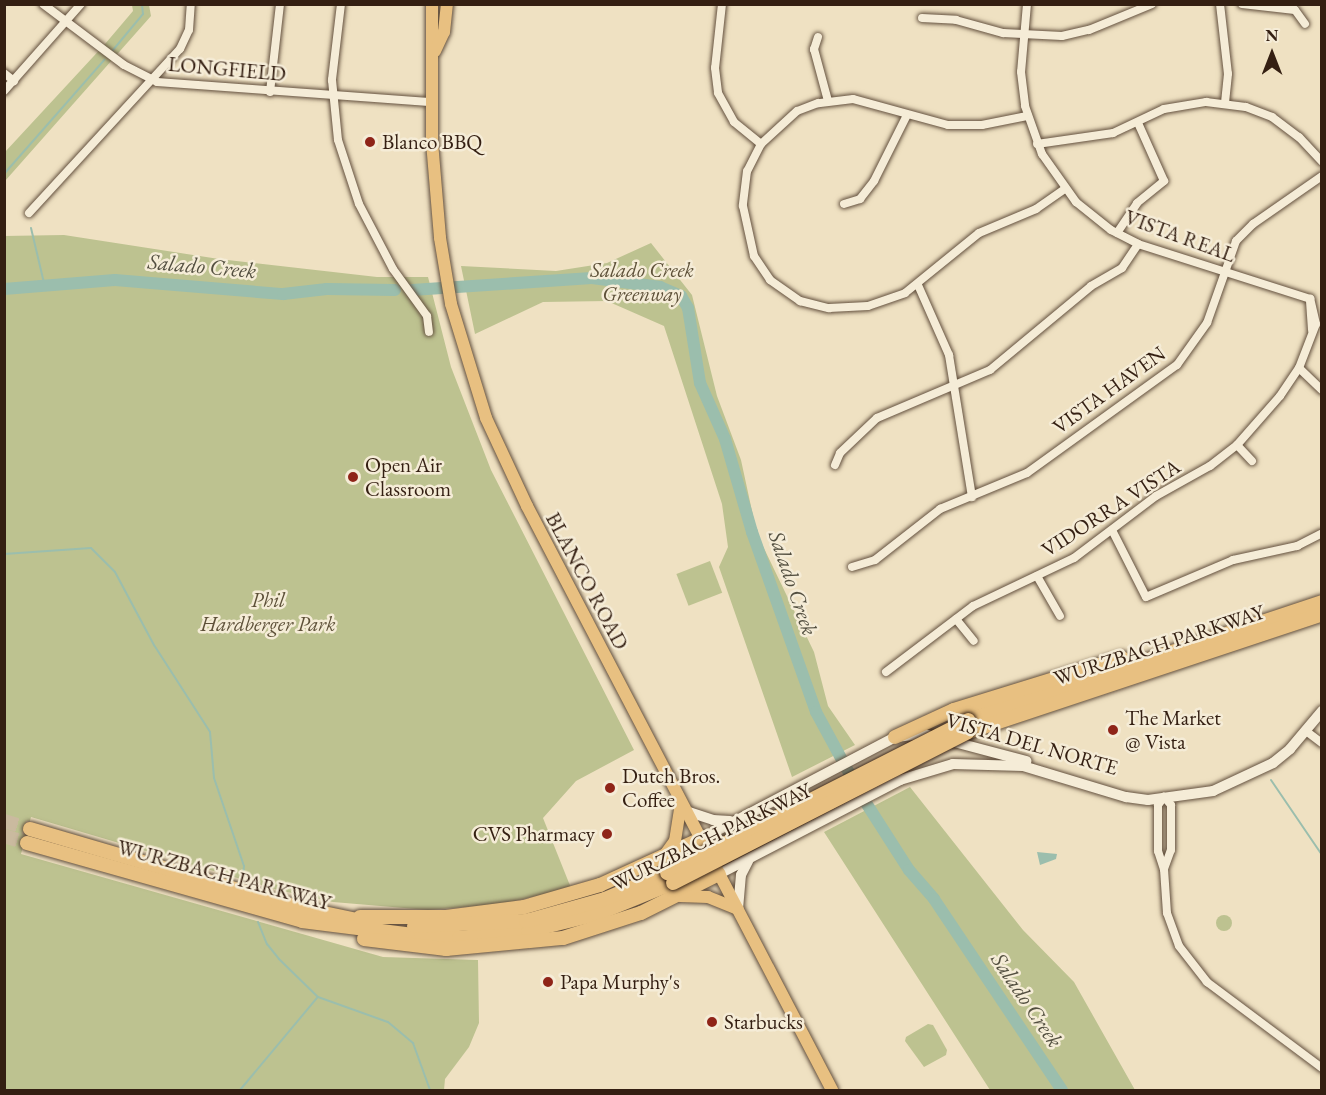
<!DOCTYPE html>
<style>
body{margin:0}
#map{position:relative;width:1326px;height:1095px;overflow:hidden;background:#efe1c2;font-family:"EB Garamond",serif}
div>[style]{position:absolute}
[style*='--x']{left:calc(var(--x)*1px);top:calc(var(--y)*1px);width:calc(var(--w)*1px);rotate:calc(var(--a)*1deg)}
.green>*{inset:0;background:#bdc290;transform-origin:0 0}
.round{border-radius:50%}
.water>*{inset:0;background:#9bbead}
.stream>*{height:2px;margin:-1px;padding:0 1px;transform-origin:1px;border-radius:1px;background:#9bbead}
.river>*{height:12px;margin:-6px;padding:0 6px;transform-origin:6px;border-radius:6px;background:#9bbead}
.highway-tunnel>*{height:14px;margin-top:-7px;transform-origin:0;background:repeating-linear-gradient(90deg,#caba9f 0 14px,transparent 0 21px)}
.roads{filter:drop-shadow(0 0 2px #63503e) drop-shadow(0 0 2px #63503e)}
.street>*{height:8px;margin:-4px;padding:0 4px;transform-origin:4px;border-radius:4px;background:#f5ecd7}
.secondary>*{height:10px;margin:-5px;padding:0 5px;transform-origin:5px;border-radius:5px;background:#f5ecd7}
.primary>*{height:12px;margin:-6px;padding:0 6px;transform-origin:6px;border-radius:6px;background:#e8c081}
.highway>*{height:14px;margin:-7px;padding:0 7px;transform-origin:7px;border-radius:7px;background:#e8c081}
.bridges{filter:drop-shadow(0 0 2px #341f12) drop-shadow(0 0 2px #341f12)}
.highway-bridge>*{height:14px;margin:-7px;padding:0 7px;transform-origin:7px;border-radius:7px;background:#e8c081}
.dots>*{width:16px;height:16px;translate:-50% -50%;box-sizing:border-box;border:3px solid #f5ecd7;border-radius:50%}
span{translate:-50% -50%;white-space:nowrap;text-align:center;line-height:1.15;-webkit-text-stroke:5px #f5ecd7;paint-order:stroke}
.street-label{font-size:21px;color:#341f12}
.poi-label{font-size:21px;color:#341f12}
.left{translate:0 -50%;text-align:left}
.right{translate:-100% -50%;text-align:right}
.park-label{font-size:21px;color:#5d5038;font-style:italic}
.water-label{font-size:22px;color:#534f40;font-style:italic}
.frame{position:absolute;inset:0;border:6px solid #341f12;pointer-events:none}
.north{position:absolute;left:1242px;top:24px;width:60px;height:60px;-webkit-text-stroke:4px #f5ecd7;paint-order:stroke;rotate:0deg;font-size:16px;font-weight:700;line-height:24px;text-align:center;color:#341f12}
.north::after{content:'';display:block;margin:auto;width:21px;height:27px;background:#341f12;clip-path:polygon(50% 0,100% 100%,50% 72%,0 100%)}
</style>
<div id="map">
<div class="green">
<i style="clip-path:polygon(132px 5px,149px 5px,151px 16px,5px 181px,5px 152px,105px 44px,133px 11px)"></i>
<i style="clip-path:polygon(64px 235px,219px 259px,377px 277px,428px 277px,451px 367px,491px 470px,634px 750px,576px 781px,543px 818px,571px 888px,501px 904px,428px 910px,333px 902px,278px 890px,31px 817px,21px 854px,383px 957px,478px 960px,479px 1023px,469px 1047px,445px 1079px,444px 1090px,5px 1090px,4px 236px)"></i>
<i style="clip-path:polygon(651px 243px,692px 295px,717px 396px,741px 460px,757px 534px,814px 652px,828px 706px,855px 745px,792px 777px,719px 567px,728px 547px,722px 504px,664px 326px,607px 301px,543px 302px,475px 334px,461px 266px,556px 271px,607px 263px)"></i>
<i style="left:710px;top:561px;width:34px;height:36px;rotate:69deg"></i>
<i style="clip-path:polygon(910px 787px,1023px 930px,1074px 982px,1135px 1090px,990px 1090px,824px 832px)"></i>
<i class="round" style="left:1216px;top:915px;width:16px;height:16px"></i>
<i style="clip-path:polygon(928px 1024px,933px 1025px,947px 1050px,946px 1055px,924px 1067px,905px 1041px,906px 1037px)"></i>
</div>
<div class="water">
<i style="clip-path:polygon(1037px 852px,1057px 854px,1056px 859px,1040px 865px)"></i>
</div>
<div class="stream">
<i style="--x:113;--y:50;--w:47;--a:-50.2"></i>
<i style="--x:143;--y:14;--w:10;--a:-96"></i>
<i style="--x:4;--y:174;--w:152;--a:-48.7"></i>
<i style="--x:31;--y:228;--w:57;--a:76.7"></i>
<i style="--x:4;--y:554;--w:87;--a:-3.9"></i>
<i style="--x:91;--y:548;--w:34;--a:45"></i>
<i style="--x:115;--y:572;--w:83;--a:61.9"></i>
<i style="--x:154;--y:645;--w:103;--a:57.2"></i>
<i style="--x:210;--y:732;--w:46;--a:85"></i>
<i style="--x:214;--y:778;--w:93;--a:71.2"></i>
<i style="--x:244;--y:866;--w:16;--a:97"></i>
<i style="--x:1271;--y:780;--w:91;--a:55.8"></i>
<i style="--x:258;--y:922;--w:24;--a:68"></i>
<i style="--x:267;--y:944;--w:19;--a:51"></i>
<i style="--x:279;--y:959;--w:54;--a:44.3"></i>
<i style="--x:318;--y:997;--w:74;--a:19.7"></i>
<i style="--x:388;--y:1022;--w:33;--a:40"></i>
<i style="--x:413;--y:1043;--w:50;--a:70.1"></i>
<i style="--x:240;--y:1090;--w:120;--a:-50.1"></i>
</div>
<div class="river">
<i style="--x:4;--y:289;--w:111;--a:-4.6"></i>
<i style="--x:115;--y:280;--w:169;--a:4.8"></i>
<i style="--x:283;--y:294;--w:44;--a:-6.5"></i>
<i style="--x:327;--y:289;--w:68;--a:0.8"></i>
<i style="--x:412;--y:290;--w:180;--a:-3.8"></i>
<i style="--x:592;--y:278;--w:69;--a:7.5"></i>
<i style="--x:660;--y:287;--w:23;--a:23"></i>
<i style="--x:681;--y:296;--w:14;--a:60"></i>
<i style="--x:688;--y:308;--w:76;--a:80.9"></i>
<i style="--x:700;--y:383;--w:61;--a:65.9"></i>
<i style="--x:725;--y:439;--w:97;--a:73.8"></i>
<i style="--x:752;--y:532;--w:191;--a:70.4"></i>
<i style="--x:816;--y:712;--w:94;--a:61.5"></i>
<i style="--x:861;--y:795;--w:89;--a:57.4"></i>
<i style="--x:909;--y:870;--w:38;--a:49"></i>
<i style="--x:934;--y:899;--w:230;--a:56.2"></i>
</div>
<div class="highway-tunnel">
<i style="--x:4;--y:821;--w:27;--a:17"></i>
<i style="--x:4;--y:836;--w:24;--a:17"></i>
</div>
<div class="roads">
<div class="street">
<i style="--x:43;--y:4;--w:101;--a:37"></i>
<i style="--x:124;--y:65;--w:37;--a:27"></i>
<i style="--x:157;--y:82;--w:276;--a:4.2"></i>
<i style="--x:341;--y:4;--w:77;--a:96.8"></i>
<i style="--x:332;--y:80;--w:60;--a:84.3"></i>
<i style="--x:338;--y:140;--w:67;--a:71.8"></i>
<i style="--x:359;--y:204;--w:73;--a:62.4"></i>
<i style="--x:393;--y:269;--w:58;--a:54.1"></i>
<i style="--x:427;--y:316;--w:16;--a:83"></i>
<i style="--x:722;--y:4;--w:64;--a:96.2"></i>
<i style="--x:715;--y:68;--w:25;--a:83"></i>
<i style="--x:718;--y:93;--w:33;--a:61"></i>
<i style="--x:734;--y:122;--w:35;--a:39"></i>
<i style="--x:1027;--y:4;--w:68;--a:95"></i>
<i style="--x:1021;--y:72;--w:34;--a:83"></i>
<i style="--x:1025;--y:106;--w:51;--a:70.5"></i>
<i style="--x:1042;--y:154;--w:59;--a:54.7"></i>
<i style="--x:1076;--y:202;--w:45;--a:38.7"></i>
<i style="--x:1111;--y:230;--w:30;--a:27"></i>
<i style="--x:1138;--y:244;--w:181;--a:17.7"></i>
<i style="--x:1220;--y:4;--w:70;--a:83.5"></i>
<i style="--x:1228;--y:74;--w:29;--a:96"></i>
<i style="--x:1242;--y:4;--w:53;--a:6.5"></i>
<i style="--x:1295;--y:10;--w:17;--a:54"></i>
<i style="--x:922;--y:18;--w:34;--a:3"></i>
<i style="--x:956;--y:20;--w:49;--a:15.5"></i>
<i style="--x:1003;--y:33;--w:59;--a:2.9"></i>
<i style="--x:1062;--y:36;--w:28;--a:-13"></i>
<i style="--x:1089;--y:30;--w:68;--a:-22.4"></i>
<i style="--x:818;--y:37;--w:13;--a:108"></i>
<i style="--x:814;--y:49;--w:54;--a:74.9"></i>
<i style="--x:4;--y:73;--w:13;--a:39"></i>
<i style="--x:4;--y:91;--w:116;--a:-48.5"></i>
<i style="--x:270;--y:92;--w:89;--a:-83.5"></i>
<i style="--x:1027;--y:116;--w:46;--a:168.7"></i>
<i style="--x:982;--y:125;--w:34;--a:180"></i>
<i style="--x:948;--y:125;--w:98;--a:-164.7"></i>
<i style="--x:853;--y:99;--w:35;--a:173"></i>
<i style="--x:818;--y:103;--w:22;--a:159"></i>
<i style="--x:797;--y:111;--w:49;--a:137.5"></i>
<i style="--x:761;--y:144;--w:30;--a:117"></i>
<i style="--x:747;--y:171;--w:35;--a:97"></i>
<i style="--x:743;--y:206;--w:51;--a:77.6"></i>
<i style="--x:754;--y:256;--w:29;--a:56"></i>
<i style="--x:770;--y:280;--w:37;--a:35"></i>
<i style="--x:800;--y:301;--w:30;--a:14"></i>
<i style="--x:829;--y:308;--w:39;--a:-3"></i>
<i style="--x:868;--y:306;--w:39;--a:-19"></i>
<i style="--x:905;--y:293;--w:95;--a:-39"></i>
<i style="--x:979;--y:233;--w:62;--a:-22.8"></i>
<i style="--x:1036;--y:209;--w:35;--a:-35"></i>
<i style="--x:1037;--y:144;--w:77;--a:-8.2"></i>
<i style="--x:1113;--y:133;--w:56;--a:-25.2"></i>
<i style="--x:1164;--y:109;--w:43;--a:-9.5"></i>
<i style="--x:1206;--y:102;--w:40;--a:7.1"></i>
<i style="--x:1246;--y:107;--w:28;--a:21"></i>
<i style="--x:1272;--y:117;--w:34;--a:37"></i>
<i style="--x:1299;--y:137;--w:34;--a:47"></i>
<i style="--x:844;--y:204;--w:17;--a:-17"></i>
<i style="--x:860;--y:199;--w:23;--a:-52"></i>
<i style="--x:874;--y:181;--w:74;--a:-63.4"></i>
<i style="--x:29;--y:213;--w:223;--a:-47.4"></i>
<i style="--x:180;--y:49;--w:21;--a:-65"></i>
<i style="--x:189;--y:30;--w:26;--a:-86"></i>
<i style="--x:1117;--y:233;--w:36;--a:-56"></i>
<i style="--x:1137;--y:203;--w:35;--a:-39"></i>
<i style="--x:1164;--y:181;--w:64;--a:-114.1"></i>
<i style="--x:918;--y:285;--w:77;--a:66.1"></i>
<i style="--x:949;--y:355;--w:144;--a:80.8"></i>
<i style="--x:1310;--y:301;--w:29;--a:86"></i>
<i style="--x:1299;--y:368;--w:32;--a:44"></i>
<i style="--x:1237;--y:445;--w:22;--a:47"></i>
<i style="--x:835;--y:465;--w:13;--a:-67"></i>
<i style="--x:840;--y:453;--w:51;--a:-43.4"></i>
<i style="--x:877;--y:418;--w:123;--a:-23"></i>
<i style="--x:990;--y:370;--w:131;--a:-39.7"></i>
<i style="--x:1091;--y:286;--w:36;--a:-30"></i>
<i style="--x:1122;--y:268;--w:29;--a:-56"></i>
<i style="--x:1112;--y:530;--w:75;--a:63.1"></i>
<i style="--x:1146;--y:597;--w:95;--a:-23"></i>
<i style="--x:1233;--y:560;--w:66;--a:-12.3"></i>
<i style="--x:1297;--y:546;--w:28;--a:-27"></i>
<i style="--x:852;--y:567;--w:24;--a:-17"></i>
<i style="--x:875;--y:560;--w:83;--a:-38.1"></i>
<i style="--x:940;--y:509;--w:94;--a:-22.5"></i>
<i style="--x:1027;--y:473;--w:185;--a:-35.8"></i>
<i style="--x:1177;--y:365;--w:52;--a:-54.5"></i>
<i style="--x:1207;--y:323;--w:87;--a:-70.5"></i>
<i style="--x:1236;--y:241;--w:24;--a:-45"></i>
<i style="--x:1253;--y:224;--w:84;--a:-34.8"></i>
<i style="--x:1037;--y:576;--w:46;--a:60.1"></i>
<i style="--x:956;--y:619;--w:28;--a:51"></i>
<i style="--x:886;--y:672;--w:109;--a:-37.2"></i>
<i style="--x:973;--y:606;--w:112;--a:-25.4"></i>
<i style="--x:1074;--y:558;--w:103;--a:-37.1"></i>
<i style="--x:1156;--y:496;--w:62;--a:-29.1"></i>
<i style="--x:1210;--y:466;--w:34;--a:-38"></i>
<i style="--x:1237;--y:445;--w:65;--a:-48.7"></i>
<i style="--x:1280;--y:396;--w:34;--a:-56"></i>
<i style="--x:1299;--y:368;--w:47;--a:-68.9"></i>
<i style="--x:1316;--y:324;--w:26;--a:-103"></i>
<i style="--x:1306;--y:731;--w:20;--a:37"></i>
<i style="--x:1164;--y:869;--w:20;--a:-70"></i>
<i style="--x:1171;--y:850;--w:45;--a:-90"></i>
<i style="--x:1171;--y:805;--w:11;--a:-131"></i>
<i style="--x:1164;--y:797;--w:10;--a:127"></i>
<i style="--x:1158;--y:805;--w:46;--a:90"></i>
<i style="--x:1158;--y:851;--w:19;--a:72"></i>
<i style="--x:1164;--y:869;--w:44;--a:86.1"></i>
<i style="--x:1167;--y:913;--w:35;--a:70"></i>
<i style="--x:1179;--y:946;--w:46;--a:52.1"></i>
<i style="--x:1207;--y:982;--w:144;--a:36.8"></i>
</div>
<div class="secondary">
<i style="--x:686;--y:811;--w:28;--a:18"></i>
<i style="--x:713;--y:820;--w:17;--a:3"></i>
<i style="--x:701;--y:839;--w:219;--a:-27.7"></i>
<i style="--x:895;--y:737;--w:29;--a:-6"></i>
<i style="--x:924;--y:734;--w:106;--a:14.8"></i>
<i style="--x:719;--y:874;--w:204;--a:-27.4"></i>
<i style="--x:900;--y:780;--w:55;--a:-16.8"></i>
<i style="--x:953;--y:764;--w:70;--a:1.6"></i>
<i style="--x:1023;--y:766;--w:108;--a:16.8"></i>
<i style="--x:1126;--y:797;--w:22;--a:8"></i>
<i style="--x:1148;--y:800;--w:66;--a:-7.9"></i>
<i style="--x:1213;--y:791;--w:66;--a:-25"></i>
<i style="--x:1273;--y:763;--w:22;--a:-39"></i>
<i style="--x:1290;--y:749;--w:50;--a:-49.9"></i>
<i style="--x:738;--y:909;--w:34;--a:-85"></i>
<i style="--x:741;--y:875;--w:16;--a:-63"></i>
</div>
<div class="primary">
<i style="--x:432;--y:4;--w:138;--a:90"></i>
<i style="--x:432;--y:142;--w:96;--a:85.2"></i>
<i style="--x:440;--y:238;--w:67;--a:80.5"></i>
<i style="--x:451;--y:304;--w:119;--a:72.9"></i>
<i style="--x:486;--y:418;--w:97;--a:65"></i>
<i style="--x:527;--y:506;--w:659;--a:62.42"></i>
<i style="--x:435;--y:51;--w:21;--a:-65"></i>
<i style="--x:444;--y:32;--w:28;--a:-84"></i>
<i style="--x:664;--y:856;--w:19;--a:-54"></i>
<i style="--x:675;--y:841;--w:39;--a:-81"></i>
<i style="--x:680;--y:896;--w:28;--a:2"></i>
<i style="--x:708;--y:897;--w:32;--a:22"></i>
</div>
<div class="highway">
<i style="--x:968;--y:720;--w:373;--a:-18.4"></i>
<i style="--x:968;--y:732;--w:373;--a:-18.4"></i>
<i style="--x:895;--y:737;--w:65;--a:-24.6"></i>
<i style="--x:954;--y:710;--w:176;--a:-17.2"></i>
<i style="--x:30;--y:829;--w:281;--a:16.3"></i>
<i style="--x:300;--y:908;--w:73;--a:11.9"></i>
<i style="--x:27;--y:843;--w:286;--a:15.8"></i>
<i style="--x:302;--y:921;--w:120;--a:7.2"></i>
<i style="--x:421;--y:936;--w:38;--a:3"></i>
<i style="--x:459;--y:938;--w:69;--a:-5.8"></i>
<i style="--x:528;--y:931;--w:71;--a:-13.8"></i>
<i style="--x:597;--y:914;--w:82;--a:-22.2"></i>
<i style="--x:360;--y:917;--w:86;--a:0"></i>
<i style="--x:446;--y:917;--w:79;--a:-7.3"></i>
<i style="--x:524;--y:907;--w:79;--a:-16.1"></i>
<i style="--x:600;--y:885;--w:111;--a:-24.5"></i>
<i style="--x:414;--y:926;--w:112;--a:-2.6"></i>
<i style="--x:526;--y:921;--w:82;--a:-15.6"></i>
<i style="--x:605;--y:899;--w:67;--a:-22.8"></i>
<i style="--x:364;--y:939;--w:83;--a:7"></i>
<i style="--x:446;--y:949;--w:118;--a:-5.4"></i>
<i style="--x:563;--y:938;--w:82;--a:-17.8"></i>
<i style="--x:641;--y:913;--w:87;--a:-26.6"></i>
</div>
</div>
<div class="bridges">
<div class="highway-bridge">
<i style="--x:667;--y:873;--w:338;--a:-26.9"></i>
<i style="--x:673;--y:883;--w:331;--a:-27.1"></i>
</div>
</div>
<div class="dots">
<i style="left:370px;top:142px;background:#8f2418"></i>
<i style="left:353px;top:477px;background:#8f2418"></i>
<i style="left:1113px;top:730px;background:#8f2418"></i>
<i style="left:610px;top:788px;background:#8f2418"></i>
<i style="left:607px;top:834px;background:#8f2418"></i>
<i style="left:548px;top:982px;background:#8f2418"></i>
<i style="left:712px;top:1022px;background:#8f2418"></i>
</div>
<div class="street-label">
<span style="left:227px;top:69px;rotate:5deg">LONGFIELD</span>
<span style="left:1180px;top:236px;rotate:20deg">VISTA REAL</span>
<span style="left:1109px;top:390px;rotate:-36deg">VISTA HAVEN</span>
<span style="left:1111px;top:508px;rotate:-33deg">VIDORRA VISTA</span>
<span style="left:587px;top:581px;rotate:62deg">BLANCO ROAD</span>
<span style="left:1159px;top:645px;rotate:-18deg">WURZBACH PARKWAY</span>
<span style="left:1032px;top:744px;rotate:16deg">VISTA DEL NORTE</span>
<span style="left:711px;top:837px;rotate:-26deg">WURZBACH PARKWAY</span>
<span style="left:224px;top:875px;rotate:15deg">WURZBACH PARKWAY</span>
</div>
<div class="poi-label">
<span class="left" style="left:382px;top:142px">Blanco BBQ</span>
<span class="left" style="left:365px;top:477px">Open Air<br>Classroom</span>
<span class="left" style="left:1125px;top:730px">The Market<br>@ Vista</span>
<span class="left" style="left:622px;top:788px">Dutch Bros.<br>Coffee</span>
<span class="right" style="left:595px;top:834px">CVS Pharmacy</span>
<span class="left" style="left:560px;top:982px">Papa Murphy's</span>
<span class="left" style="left:724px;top:1022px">Starbucks</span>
</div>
<div class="park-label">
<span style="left:642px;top:282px">Salado Creek<br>Greenway</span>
<span style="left:268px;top:612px">Phil<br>Hardberger Park</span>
</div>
<div class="water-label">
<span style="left:202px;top:266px;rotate:5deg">Salado Creek</span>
<span style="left:793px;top:583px;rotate:71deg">Salado Creek</span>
<span style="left:1027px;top:1000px;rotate:56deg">Salado Creek</span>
</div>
<div class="frame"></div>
<div class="north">N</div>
</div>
